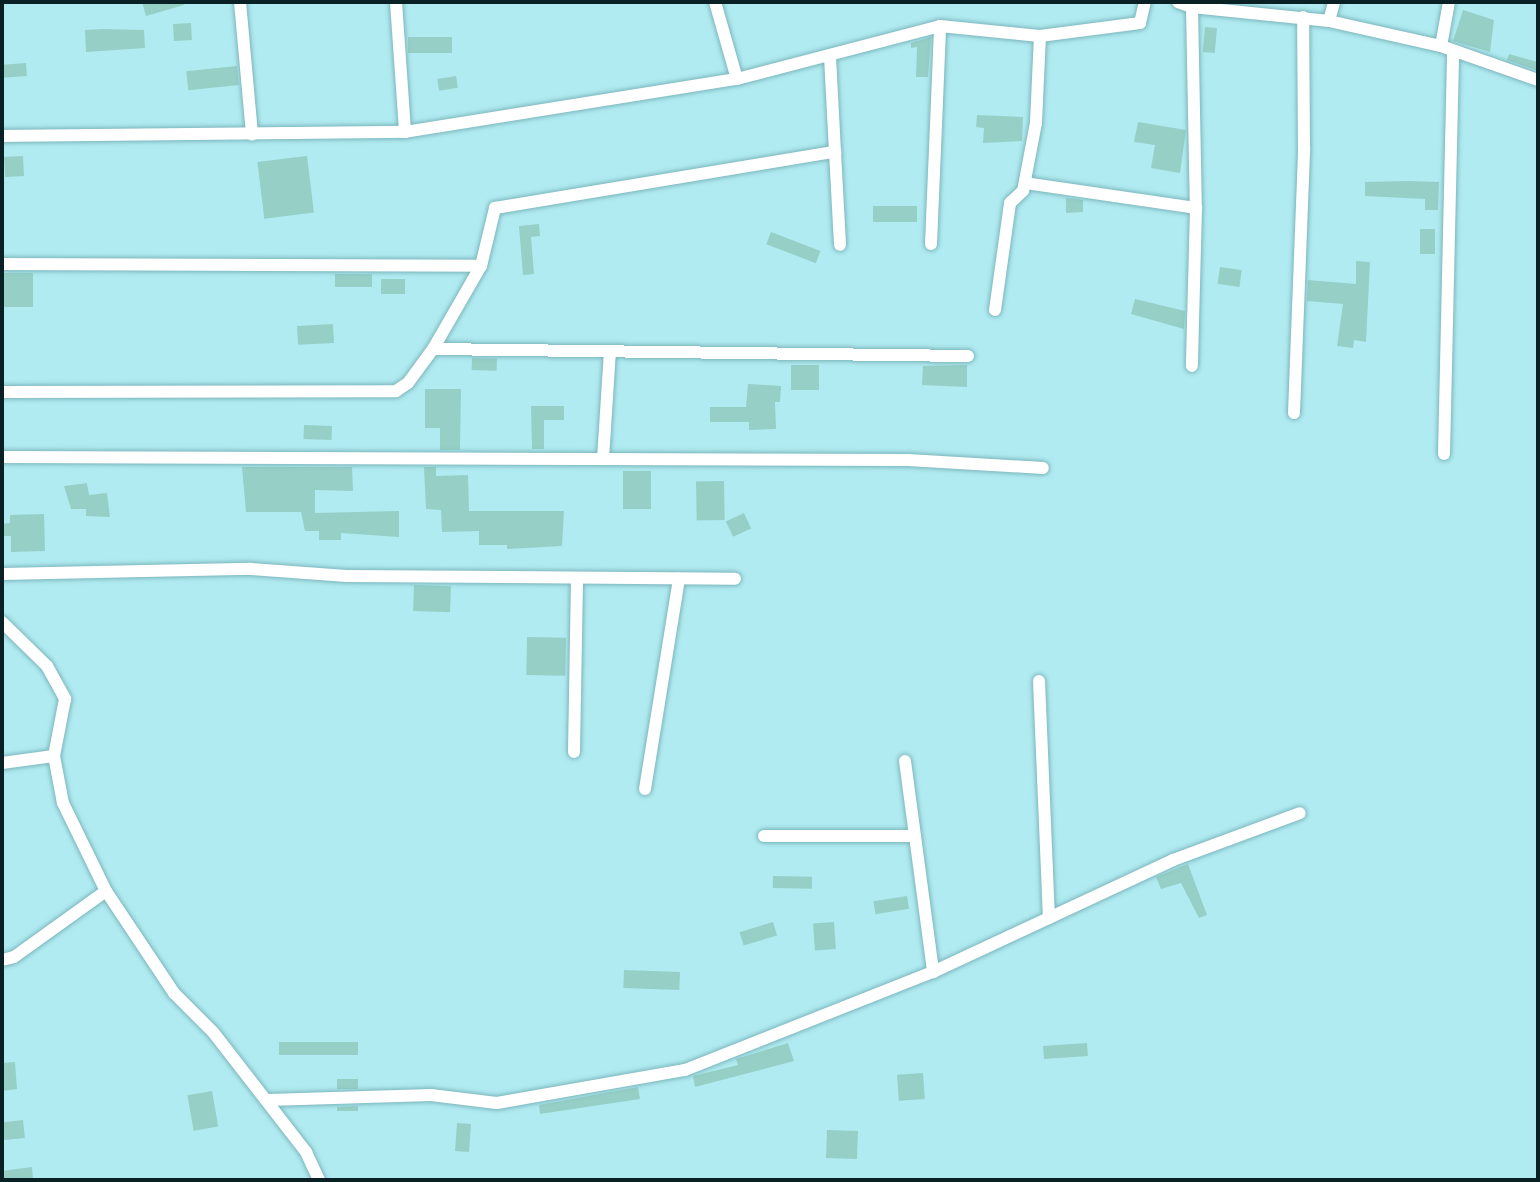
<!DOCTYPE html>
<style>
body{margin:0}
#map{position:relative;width:1540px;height:1182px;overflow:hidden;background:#b0ebf1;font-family:"Asap Condensed",sans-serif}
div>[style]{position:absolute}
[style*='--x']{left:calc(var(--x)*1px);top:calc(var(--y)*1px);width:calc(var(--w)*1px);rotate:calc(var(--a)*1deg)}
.building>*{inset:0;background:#96cfc6;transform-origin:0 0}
.roads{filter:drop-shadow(0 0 2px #7cb6bc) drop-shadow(0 0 2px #7cb6bc)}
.minor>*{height:12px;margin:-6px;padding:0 6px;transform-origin:6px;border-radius:6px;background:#fff}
span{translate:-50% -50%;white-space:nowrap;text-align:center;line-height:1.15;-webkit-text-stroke:6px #b0ebf1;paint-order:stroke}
.frame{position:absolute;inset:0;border:4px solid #092124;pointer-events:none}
</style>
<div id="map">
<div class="building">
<i style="clip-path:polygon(142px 2px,183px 2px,184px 5px,146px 16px)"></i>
<i style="clip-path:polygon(1463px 10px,1494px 20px,1490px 52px,1453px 41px)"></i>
<i style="left:191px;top:23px;width:17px;height:18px;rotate:87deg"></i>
<i style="left:1205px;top:27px;width:12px;height:25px;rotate:5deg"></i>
<i style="clip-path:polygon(103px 29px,144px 30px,145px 48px,86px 52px,85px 30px)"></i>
<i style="left:408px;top:37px;width:44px;height:16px"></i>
<i style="clip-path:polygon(931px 37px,928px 77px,916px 77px,917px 47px,911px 48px,911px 43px)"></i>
<i style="clip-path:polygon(1509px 54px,1538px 62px,1538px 71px,1507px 60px)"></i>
<i style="left:26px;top:63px;width:13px;height:24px;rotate:86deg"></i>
<i style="left:237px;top:66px;width:19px;height:51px;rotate:84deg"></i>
<i style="left:456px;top:76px;width:12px;height:19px;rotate:81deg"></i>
<i style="clip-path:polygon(977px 115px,1023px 117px,1022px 141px,983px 143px,984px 128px,976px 127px)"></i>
<i style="clip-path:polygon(1138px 122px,1186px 130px,1180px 173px,1151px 168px,1155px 145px,1134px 142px)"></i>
<i style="left:23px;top:156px;width:20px;height:19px;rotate:87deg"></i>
<i style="left:307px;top:156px;width:57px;height:50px;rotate:83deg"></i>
<i style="clip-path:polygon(1408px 181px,1439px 182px,1438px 210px,1425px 210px,1425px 199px,1365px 196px,1365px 182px)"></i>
<i style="clip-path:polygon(1066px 198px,1083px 200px,1083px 212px,1066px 213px)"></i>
<i style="left:873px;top:206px;width:44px;height:16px"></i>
<i style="clip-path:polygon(539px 224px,540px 236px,531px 237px,534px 274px,523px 275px,519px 226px)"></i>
<i style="left:1420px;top:229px;width:15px;height:25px"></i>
<i style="left:771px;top:232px;width:53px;height:13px;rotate:21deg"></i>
<i style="clip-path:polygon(1356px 261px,1370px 262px,1366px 342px,1354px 340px,1353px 348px,1337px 346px,1343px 304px,1307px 301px,1308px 280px,1356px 284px)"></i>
<i style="left:1220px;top:267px;width:22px;height:17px;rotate:8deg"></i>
<i style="left:2px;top:273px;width:31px;height:34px"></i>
<i style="left:335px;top:274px;width:37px;height:13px"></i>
<i style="left:381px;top:279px;width:24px;height:15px"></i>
<i style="clip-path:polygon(1135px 299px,1185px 311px,1184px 329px,1131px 314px)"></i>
<i style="left:333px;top:324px;width:19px;height:36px;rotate:87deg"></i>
<i style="left:472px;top:358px;width:25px;height:12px;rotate:2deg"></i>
<i style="left:791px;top:365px;width:28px;height:25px"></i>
<i style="clip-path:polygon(967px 365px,967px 387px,922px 385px,923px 366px)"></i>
<i style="clip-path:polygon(748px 384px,781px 386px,780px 402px,775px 402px,776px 429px,749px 430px,749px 422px,710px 422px,710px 407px,746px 407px)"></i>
<i style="clip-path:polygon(425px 389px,461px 389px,460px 450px,440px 450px,440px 428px,425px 428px)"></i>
<i style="clip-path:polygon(531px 406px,564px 406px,564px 420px,544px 420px,544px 449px,532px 449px)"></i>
<i style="left:304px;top:425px;width:28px;height:14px;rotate:2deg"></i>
<i style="clip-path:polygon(242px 467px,352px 467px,353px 491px,315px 490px,315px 513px,399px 511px,399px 537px,341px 533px,341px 540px,319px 540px,319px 531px,305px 531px,301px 512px,246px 512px)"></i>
<i style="clip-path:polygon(424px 467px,436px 467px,436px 476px,468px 475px,469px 511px,564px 511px,562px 546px,507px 549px,507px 545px,479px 545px,479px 531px,442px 532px,441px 510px,426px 509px)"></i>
<i style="left:623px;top:471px;width:28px;height:38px"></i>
<i style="left:724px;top:481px;width:39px;height:28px;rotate:89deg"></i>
<i style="clip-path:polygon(87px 483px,89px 495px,107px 493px,110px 517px,86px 516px,86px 509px,71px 509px,64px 486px)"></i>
<i style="left:744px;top:513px;width:17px;height:20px;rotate:65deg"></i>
<i style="clip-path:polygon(44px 514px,45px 551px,11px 552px,11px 536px,2px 536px,2px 524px,10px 523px,10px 515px)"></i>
<i style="left:414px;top:585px;width:37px;height:26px;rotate:2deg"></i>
<i style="left:527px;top:637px;width:39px;height:38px;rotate:1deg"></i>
<i style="clip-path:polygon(1188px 864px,1207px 915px,1199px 918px,1181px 883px,1161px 889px,1156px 877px)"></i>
<i style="left:773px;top:876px;width:39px;height:12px;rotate:1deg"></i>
<i style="left:907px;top:896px;width:13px;height:34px;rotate:81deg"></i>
<i style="left:773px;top:922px;width:14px;height:35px;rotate:73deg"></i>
<i style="left:834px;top:922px;width:27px;height:21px;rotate:86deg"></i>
<i style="left:624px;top:970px;width:56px;height:18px;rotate:2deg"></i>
<i style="left:358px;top:1042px;width:13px;height:79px;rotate:90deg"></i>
<i style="clip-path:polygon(788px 1043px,794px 1061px,695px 1087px,693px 1076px,738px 1065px,736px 1059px)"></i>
<i style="left:1087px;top:1043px;width:13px;height:44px;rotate:86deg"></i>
<i style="clip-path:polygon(15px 1062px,17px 1089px,2px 1091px,2px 1063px)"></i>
<i style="left:923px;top:1073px;width:26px;height:26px;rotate:86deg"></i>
<i style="left:337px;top:1079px;width:21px;height:10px"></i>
<i style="clip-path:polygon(638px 1087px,640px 1099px,540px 1114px,539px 1105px)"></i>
<i style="left:212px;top:1091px;width:36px;height:25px;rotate:80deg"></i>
<i style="clip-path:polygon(358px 1106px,358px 1111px,337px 1111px,337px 1107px)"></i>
<i style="left:23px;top:1120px;width:18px;height:21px;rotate:84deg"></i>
<i style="left:457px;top:1123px;width:14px;height:28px;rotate:4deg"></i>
<i style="left:827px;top:1130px;width:31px;height:28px;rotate:2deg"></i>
<i style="clip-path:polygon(32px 1167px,33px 1180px,2px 1180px,2px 1171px)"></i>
</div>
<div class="roads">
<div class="minor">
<i style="--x:240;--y:2;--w:133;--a:84.8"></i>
<i style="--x:396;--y:2;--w:130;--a:86"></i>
<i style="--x:715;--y:2;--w:80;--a:74.1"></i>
<i style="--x:1178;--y:2;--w:15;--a:20"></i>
<i style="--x:1192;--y:7;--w:138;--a:5.8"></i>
<i style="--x:1329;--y:21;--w:115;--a:12.6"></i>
<i style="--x:1441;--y:46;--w:103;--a:19.3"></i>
<i style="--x:1192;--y:7;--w:201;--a:88.9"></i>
<i style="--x:1196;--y:208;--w:158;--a:91.5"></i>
<i style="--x:1329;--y:21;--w:20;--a:-75"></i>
<i style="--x:1441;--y:46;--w:45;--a:-79.7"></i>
<i style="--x:2;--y:136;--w:403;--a:-0.6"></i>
<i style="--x:405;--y:132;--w:336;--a:-9.1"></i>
<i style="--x:737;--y:79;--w:210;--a:-14.6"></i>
<i style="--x:940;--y:26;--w:100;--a:5.7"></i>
<i style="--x:1040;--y:36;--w:101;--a:-7.4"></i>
<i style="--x:1140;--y:23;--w:22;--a:-77"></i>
<i style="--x:835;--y:152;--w:93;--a:86.9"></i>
<i style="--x:1025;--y:183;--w:173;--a:8.3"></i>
<i style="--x:931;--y:244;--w:218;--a:-87.6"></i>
<i style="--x:2;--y:264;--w:479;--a:0.2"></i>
<i style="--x:995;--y:310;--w:108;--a:-82"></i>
<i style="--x:1010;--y:203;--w:18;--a:-43"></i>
<i style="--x:1023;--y:191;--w:69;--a:-79.2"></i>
<i style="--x:1036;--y:123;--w:87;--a:-87.4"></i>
<i style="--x:433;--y:349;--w:535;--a:0.75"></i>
<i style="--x:2;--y:392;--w:394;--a:-0.1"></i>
<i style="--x:396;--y:391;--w:14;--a:-34"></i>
<i style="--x:408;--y:383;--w:42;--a:-53.7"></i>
<i style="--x:433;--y:349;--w:96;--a:-60"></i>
<i style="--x:481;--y:266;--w:60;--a:-76.4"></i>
<i style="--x:495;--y:208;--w:345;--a:-9.4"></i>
<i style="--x:835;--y:152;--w:95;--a:-93"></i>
<i style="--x:1294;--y:413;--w:266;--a:-87.8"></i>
<i style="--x:1304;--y:147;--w:130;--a:-90.4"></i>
<i style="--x:1444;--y:454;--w:402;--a:-88.7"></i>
<i style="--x:2;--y:457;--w:906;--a:0.19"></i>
<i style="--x:908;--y:460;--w:135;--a:3.4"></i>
<i style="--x:603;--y:459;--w:108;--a:-86.3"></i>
<i style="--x:2;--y:574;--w:249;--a:-1.2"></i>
<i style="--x:251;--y:569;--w:96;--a:4.2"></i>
<i style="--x:347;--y:576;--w:388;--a:0.4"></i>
<i style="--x:2;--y:622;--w:63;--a:44.4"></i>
<i style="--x:47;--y:666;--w:38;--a:61"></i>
<i style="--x:65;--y:699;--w:58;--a:100.9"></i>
<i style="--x:54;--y:756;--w:48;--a:79.2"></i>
<i style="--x:63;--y:803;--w:98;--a:64"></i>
<i style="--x:106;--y:891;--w:123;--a:56.3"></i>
<i style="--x:174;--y:993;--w:55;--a:45"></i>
<i style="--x:213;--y:1032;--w:152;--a:52.2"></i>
<i style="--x:306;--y:1152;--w:31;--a:65"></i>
<i style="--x:1039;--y:681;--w:237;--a:87.6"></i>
<i style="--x:574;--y:752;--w:173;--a:-89"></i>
<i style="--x:905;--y:761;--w:213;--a:82.4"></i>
<i style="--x:2;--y:763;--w:52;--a:-7.7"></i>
<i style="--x:645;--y:789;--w:213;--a:-80.8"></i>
<i style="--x:764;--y:836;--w:151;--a:0"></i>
<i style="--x:2;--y:960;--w:12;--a:-14"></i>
<i style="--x:14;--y:957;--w:113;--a:-35.7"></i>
<i style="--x:268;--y:1100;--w:163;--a:-1.8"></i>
<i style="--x:431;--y:1095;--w:66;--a:6.9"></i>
<i style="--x:497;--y:1103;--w:191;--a:-10"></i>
<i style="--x:685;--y:1070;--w:267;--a:-21.6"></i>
<i style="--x:933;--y:972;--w:265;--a:-25"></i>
<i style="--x:1173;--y:860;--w:135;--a:-20.3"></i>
</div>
</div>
<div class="frame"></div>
</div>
